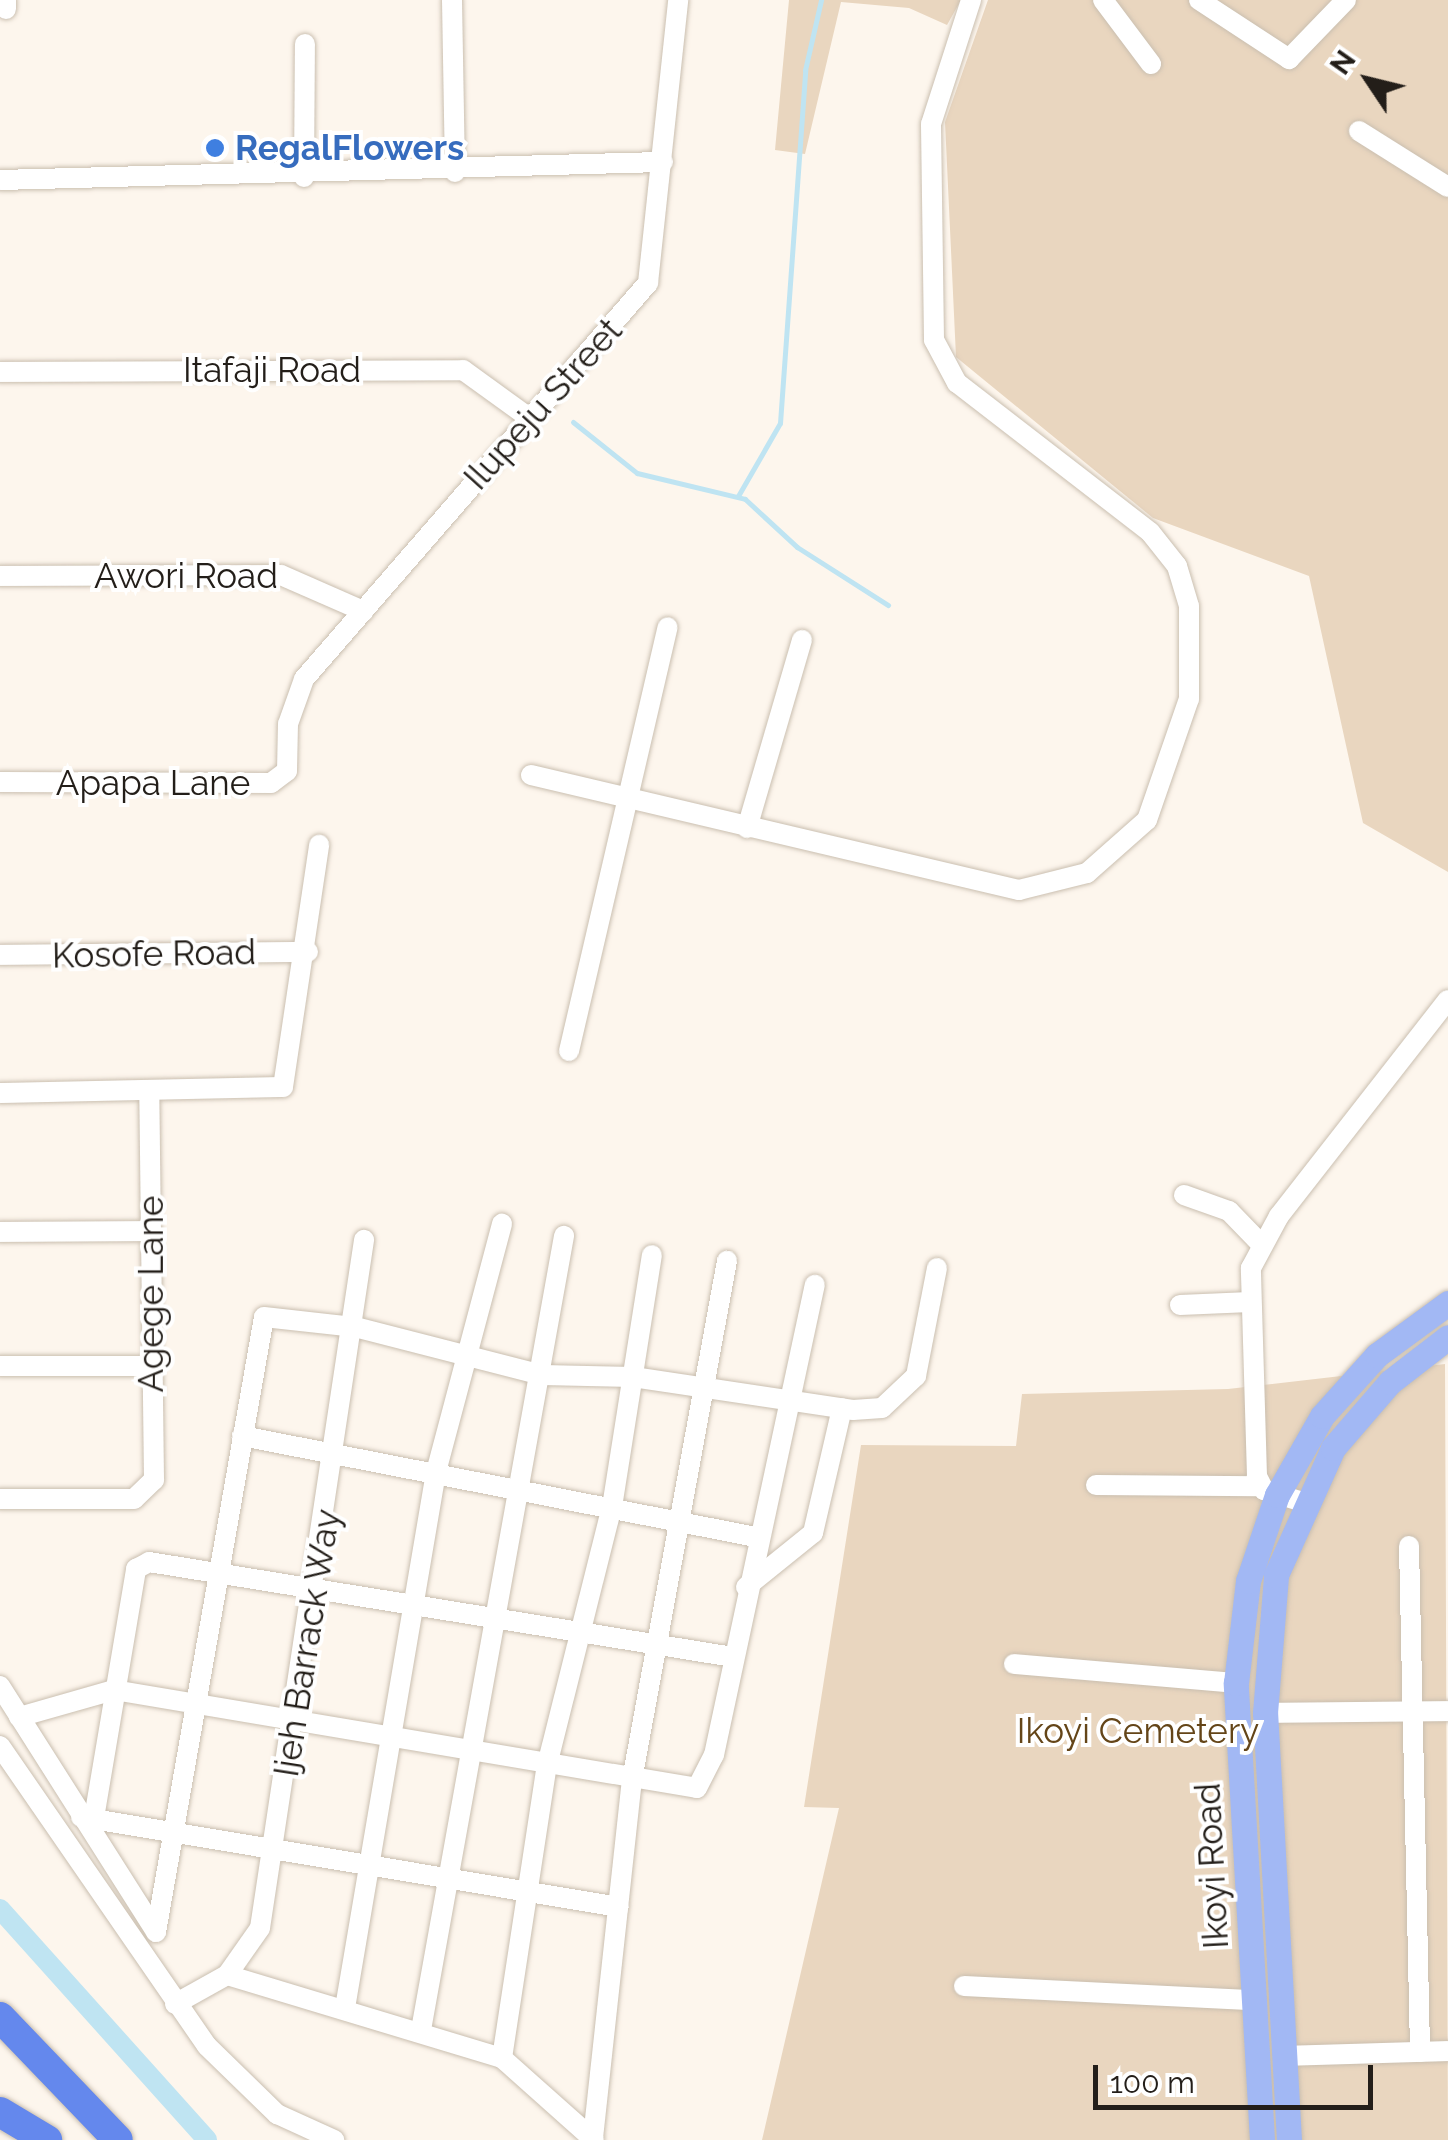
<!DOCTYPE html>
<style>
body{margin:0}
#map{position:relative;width:1448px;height:2140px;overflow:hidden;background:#fdf6ed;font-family:Raleway,sans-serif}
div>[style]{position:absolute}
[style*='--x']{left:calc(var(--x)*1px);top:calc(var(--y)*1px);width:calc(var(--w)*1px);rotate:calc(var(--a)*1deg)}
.green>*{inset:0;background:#e9d6bf}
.stream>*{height:5px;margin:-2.5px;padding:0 2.5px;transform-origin:2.5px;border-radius:2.5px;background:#bfe4f2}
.canal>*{height:20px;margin:-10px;padding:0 10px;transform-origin:10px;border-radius:10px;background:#bfe4f2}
.roads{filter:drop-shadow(0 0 2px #cabfb0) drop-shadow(0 0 2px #cabfb0)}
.minor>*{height:20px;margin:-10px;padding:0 10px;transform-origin:10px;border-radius:10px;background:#fff}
.major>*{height:25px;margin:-12.5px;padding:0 12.5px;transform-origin:12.5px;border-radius:12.5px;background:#a2b8f4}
.highway>*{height:30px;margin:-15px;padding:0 15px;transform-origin:15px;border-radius:15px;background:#6488ed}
.dots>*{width:28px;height:28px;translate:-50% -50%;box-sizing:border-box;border:5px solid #fff;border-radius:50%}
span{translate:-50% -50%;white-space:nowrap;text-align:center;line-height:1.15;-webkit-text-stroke:8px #fff;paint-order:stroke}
.shop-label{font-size:35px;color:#366cbe;font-weight:700}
.left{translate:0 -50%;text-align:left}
.street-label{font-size:35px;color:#231e19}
.park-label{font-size:35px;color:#644518}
.north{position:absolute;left:1318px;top:30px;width:100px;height:100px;-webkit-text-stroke:8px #fff;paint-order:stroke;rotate:305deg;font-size:28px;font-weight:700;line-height:40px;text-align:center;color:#231e19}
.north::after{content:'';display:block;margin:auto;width:35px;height:45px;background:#231e19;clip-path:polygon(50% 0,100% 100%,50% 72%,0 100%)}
.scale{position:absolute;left:1093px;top:2065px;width:280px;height:45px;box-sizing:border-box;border:5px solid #231e19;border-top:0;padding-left:12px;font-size:30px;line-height:35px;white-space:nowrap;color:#231e19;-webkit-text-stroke:8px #fff;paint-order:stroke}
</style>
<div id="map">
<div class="green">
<i style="clip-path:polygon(789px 0,961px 0,947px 25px,909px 8px,841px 2px,805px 154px,775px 150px)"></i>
<i style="clip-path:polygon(988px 0,1448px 0,1448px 872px,1363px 823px,1309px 576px,1153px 518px,956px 357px,945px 122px)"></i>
<i style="clip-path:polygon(1445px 1364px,1448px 2140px,762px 2140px,839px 1808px,804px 1807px,861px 1445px,1016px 1446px,1022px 1394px,1228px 1389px)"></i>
</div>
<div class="stream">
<i style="--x:573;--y:422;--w:82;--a:38.6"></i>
<i style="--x:637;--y:473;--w:111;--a:13.5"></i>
<i style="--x:745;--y:499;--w:71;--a:42.7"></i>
<i style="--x:797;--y:547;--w:108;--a:32.5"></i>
<i style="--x:738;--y:496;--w:84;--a:-60.1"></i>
<i style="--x:780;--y:423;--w:354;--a:-85.9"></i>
<i style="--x:805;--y:70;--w:72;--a:-77.1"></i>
</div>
<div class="canal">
<i style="--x:0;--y:1909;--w:310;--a:48.1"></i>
</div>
<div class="roads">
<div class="minor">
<i style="--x:452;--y:0;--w:172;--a:89"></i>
<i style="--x:1103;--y:0;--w:80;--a:53.1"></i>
<i style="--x:1199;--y:0;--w:108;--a:33.2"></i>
<i style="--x:1289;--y:59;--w:82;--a:-46"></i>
<i style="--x:6;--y:9;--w:9;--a:-90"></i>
<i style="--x:1359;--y:131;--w:105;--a:32.2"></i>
<i style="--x:304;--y:177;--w:133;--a:-89.6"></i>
<i style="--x:0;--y:180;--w:663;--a:-1.56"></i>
<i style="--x:0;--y:372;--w:463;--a:-0.2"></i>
<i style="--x:463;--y:370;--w:80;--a:35.9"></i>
<i style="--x:0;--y:576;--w:281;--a:-0.2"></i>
<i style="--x:281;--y:575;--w:90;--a:23.7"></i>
<i style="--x:531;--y:775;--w:501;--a:13.26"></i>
<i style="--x:1019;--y:890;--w:70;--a:-14"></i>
<i style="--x:1087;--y:873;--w:80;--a:-41.5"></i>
<i style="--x:1147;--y:820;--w:128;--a:-70.9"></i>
<i style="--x:1189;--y:699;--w:93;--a:-90"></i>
<i style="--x:1189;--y:606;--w:42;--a:-106.7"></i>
<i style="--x:1177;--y:566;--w:43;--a:-128.5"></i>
<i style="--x:1150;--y:532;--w:244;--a:-142.3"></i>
<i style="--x:957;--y:383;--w:49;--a:-118.1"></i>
<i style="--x:934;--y:340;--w:216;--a:-90.8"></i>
<i style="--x:931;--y:124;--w:130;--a:-72.1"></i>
<i style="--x:0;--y:782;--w:271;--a:0.2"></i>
<i style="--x:271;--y:783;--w:20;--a:-37"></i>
<i style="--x:287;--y:771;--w:47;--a:-88.8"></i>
<i style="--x:288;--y:724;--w:48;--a:-70.4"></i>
<i style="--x:304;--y:679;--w:525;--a:-49.02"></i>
<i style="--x:648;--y:283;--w:285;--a:-83.9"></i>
<i style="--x:747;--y:828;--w:196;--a:-73.7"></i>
<i style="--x:0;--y:955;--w:308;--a:-0.6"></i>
<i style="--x:569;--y:1051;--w:435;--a:-76.9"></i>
<i style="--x:0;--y:1093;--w:283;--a:-1.2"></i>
<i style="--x:283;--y:1087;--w:245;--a:-81.5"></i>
<i style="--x:1184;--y:1195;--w:48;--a:19.6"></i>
<i style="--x:1229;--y:1211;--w:47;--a:45.9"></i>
<i style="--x:0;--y:1232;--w:151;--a:-0.4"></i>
<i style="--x:1180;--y:1305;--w:70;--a:-2.5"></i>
<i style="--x:0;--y:1366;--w:151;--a:0"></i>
<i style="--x:242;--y:1436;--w:524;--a:11.12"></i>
<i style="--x:1096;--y:1485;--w:163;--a:0.4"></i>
<i style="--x:0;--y:1499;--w:134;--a:0"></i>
<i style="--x:134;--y:1499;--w:28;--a:-44"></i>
<i style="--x:154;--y:1480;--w:388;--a:-90.7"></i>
<i style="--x:1303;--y:1502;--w:41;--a:-162.9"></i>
<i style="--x:1264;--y:1490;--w:16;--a:-117"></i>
<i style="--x:1257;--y:1476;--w:208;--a:-91.7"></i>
<i style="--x:1251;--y:1268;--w:59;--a:-61.7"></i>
<i style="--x:1279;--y:1216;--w:274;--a:-52"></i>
<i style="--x:1409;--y:1546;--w:506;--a:88.75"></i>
<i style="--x:746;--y:1587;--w:86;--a:-38.9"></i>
<i style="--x:813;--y:1533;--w:128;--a:-76.9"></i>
<i style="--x:1014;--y:1664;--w:223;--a:4.9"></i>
<i style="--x:0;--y:1686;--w:291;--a:57.6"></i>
<i style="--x:156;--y:1932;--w:624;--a:-80.04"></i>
<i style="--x:264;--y:1317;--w:92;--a:6.3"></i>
<i style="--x:355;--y:1327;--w:193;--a:14.4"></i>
<i style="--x:542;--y:1375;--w:91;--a:1.3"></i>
<i style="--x:633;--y:1377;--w:222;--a:8.5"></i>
<i style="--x:853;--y:1410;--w:29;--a:-4"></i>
<i style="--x:882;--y:1408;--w:47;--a:-43.3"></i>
<i style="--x:916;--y:1376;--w:110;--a:-79"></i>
<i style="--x:1265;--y:1713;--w:183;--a:-0.6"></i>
<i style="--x:19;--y:1717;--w:99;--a:-15.9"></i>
<i style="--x:114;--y:1690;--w:591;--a:9.54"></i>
<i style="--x:697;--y:1788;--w:37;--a:-63"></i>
<i style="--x:714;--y:1755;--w:481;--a:-77.9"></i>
<i style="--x:0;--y:1746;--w:364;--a:55.4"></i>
<i style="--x:207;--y:2046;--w:98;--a:44.2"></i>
<i style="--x:277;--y:2114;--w:63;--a:24.5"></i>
<i style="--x:81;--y:1817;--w:545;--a:9.5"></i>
<i style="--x:94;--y:1818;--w:253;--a:-80.4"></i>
<i style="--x:136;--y:1569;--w:15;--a:-28"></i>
<i style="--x:149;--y:1562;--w:592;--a:9.24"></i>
<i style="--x:227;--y:1975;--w:287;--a:16.8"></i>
<i style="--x:502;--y:2058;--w:123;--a:41.7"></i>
<i style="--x:964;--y:1986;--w:290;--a:2.8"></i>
<i style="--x:175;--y:2004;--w:60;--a:-29.1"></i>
<i style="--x:227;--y:1975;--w:57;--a:-54.9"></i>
<i style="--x:260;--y:1928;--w:696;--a:-81.4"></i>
<i style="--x:345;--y:2008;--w:544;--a:-80.36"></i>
<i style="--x:436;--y:1472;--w:257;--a:-75.1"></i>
<i style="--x:421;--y:2030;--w:807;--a:-79.79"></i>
<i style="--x:1284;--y:2056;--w:164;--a:-1.7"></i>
<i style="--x:502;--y:2058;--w:296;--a:-81.3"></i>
<i style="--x:547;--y:1765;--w:266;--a:-75.9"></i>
<i style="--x:612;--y:1507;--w:255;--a:-81"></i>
<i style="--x:593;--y:2138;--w:360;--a:-83.8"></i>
<i style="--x:632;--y:1780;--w:528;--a:-79.63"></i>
</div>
<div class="major">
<i style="--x:1262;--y:2140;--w:458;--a:-93.3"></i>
<i style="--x:1236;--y:1683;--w:103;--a:-83.3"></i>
<i style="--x:1248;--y:1581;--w:91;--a:-71.4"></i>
<i style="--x:1277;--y:1495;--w:91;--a:-60.3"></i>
<i style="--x:1322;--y:1416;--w:82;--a:-48"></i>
<i style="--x:1377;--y:1355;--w:88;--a:-36.2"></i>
<i style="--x:1289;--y:2140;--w:428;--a:-93.2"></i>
<i style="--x:1265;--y:1713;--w:138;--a:-85.4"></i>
<i style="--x:1276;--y:1575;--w:139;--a:-65.8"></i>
<i style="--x:1333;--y:1448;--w:87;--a:-49.2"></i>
<i style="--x:1390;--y:1382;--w:73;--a:-37.8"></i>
</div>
<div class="highway">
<i style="--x:0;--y:2017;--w:170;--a:46.2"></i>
<i style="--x:0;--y:2112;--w:55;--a:30.8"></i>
</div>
</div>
<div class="dots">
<i style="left:215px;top:148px;background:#3f7fe0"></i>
</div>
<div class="shop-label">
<span class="left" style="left:235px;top:148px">RegalFlowers</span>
</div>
<div class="street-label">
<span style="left:272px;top:370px">Itafaji Road</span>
<span style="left:543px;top:404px;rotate:-48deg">Ilupeju Street</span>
<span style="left:186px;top:576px">Awori Road</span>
<span style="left:153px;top:783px">Apapa Lane</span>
<span style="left:154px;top:954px;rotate:-1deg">Kosofe Road</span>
<span style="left:151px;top:1294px;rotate:-90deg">Agege Lane</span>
<span style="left:307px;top:1643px;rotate:-81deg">Ijeh Barrack Way</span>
<span style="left:1212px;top:1866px;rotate:-93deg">Ikoyi Road</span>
</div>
<div class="park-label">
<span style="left:1138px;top:1731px">Ikoyi Cemetery</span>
</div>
<div class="north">N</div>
<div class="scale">100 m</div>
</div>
